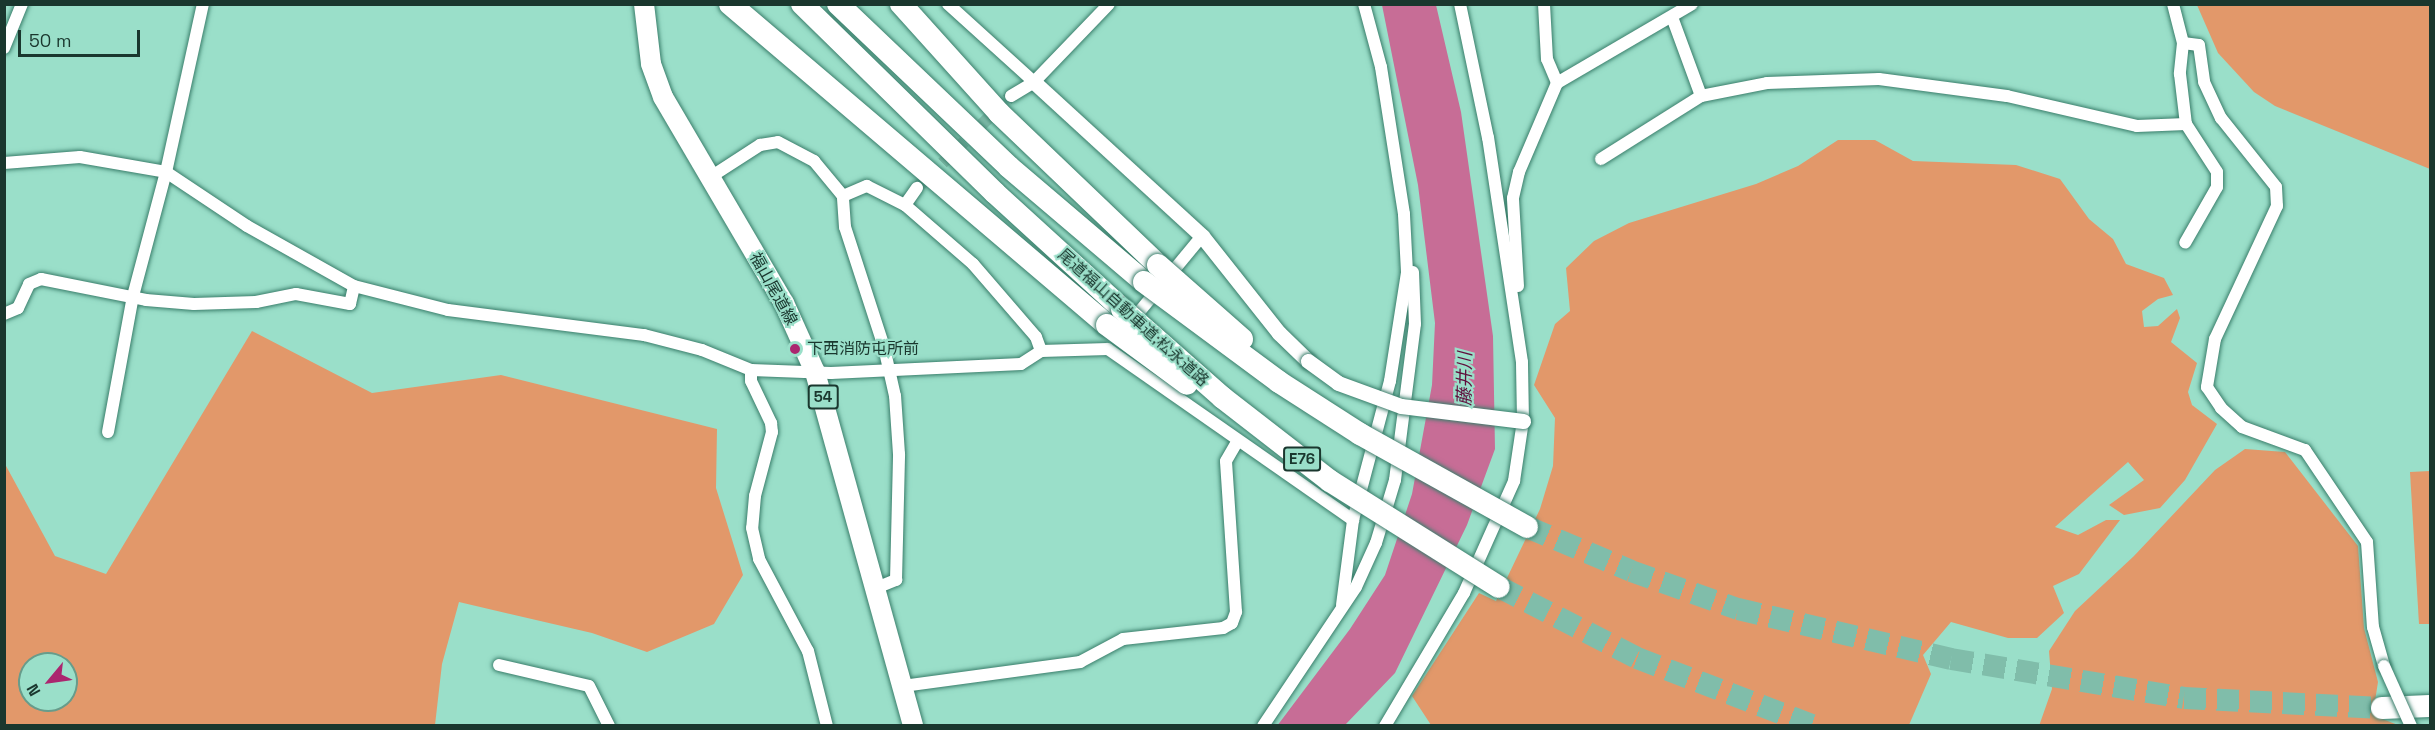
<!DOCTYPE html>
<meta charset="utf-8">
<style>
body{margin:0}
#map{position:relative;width:2435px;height:730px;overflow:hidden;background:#9adfc9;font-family:"Space Grotesk","Noto Sans JP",sans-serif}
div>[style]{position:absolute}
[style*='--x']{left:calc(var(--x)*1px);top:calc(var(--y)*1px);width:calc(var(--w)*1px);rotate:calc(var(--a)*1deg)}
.green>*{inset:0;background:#e2986a}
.water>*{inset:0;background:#c76d96}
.minor-tunnel>*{height:12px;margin-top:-6px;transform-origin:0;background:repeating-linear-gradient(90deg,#80bdaa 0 12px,transparent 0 18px)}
.motorway-tunnel>*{height:22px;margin-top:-11px;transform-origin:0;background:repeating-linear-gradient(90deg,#80bdaa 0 22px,transparent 0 33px)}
.roads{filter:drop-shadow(0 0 2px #3a7e6b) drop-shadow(0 0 2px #3a7e6b)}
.minor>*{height:12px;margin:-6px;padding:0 6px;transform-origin:6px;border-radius:6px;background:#fff}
.tertiary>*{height:15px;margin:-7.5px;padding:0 7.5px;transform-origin:7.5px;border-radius:7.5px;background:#fff}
.primary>*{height:20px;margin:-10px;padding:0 10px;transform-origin:10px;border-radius:10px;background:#fff}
.motorway>*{height:22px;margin:-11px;padding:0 11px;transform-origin:11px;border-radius:11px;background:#fff}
.bridges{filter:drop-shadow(0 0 2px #3a7e6b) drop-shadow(0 0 2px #3a7e6b)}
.minor-bridge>*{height:12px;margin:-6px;padding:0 6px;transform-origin:6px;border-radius:6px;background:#fff}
.tertiary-bridge>*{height:15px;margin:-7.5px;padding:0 7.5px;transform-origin:7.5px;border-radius:7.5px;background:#fff}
.motorway-bridge>*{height:22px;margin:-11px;padding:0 11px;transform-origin:11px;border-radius:11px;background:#fff}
.dots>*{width:16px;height:16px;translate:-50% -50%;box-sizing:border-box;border:3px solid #9adfc9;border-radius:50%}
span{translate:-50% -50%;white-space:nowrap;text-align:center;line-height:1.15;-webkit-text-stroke:4.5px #9adfc9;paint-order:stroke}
.shield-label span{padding:2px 4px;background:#9adfc9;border:2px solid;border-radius:4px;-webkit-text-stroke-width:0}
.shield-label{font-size:15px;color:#1a372e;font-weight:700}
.street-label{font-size:16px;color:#1a372e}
.poi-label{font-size:16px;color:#1a372e}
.left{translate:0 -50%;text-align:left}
.water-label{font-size:18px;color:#600d3c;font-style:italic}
.frame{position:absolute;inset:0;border:6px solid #1a372e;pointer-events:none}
.north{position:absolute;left:18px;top:652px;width:60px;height:60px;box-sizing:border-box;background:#9adfc9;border:2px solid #679c8b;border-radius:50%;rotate:241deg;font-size:16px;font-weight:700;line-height:24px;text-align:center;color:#1a372e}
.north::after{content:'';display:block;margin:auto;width:21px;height:27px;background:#ab266f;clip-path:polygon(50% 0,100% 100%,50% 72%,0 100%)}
.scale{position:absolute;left:18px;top:30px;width:122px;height:27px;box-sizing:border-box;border:3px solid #1a372e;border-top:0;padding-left:8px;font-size:18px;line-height:21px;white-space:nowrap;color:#1a372e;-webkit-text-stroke:4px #9adfc9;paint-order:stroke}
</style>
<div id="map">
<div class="green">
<i style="clip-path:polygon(2197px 5px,2430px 5px,2430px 169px,2275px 106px,2254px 92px,2218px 53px)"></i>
<i style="clip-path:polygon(1838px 140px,1875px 140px,1913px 161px,2016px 165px,2060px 179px,2089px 219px,2113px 239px,2126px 264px,2164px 278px,2173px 295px,2158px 299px,2142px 311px,2144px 327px,2158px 326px,2177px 309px,2180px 318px,2171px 342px,2197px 363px,2188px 392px,2192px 405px,2217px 424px,2185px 480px,2160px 508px,2124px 515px,2109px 505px,2144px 480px,2128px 462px,2055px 527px,2078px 535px,2106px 520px,2120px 520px,2079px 574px,2053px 586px,2064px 613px,2037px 638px,2008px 638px,1951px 622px,1923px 655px,1931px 674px,1909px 725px,1431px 725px,1412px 696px,1479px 593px,1496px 601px,1540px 509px,1553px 466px,1555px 418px,1534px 385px,1555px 324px,1570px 311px,1566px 268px,1594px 241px,1629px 223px,1756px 184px,1798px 166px)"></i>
<i style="clip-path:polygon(evenodd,252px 331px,372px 393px,501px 375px,717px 429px,716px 488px,743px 575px,714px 624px,647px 652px,592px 633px,459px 602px,442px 664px,435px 725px,5px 725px,5px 464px,55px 556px,106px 574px,252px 331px,30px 664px,66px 664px,66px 700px,30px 700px,30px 664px)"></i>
<i style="clip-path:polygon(2245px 449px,2285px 452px,2358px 546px,2364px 628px,2378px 682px,2375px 701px,2380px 718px,2398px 725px,2039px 726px,2052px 689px,2049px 651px,2075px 611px,2134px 556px,2215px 470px)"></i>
<i style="clip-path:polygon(2430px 471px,2430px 624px,2419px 624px,2410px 472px)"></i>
</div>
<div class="water">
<i style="clip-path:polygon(1382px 5px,1436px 5px,1461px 112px,1493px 336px,1495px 449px,1467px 525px,1395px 673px,1345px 725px,1277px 726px,1350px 629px,1385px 575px,1412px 494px,1432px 385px,1435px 323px,1418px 185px)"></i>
</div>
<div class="minor-tunnel">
<i style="--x:917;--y:188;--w:132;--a:-44.4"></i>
</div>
<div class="motorway-tunnel">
<i style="--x:1527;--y:527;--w:113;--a:22.9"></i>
<i style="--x:1631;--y:571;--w:114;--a:19.6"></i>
<i style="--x:1738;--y:609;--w:219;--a:13.2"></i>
<i style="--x:1951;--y:659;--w:236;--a:9.5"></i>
<i style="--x:2184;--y:698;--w:198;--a:2.9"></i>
<i style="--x:1499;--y:587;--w:155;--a:27.2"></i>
<i style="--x:1637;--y:658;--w:190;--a:21"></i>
</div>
<div class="roads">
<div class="minor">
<i style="--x:948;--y:4;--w:116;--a:42.2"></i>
<i style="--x:1544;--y:4;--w:55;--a:86.9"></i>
<i style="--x:1547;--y:59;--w:26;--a:67"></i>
<i style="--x:2173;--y:4;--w:40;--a:75.6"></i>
<i style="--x:2183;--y:43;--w:31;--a:96"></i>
<i style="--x:2180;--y:74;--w:50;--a:83.2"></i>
<i style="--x:2186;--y:124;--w:57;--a:57.1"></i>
<i style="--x:2217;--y:172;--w:15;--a:90"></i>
<i style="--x:2217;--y:187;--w:64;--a:119.7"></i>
<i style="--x:1672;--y:17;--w:84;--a:69.8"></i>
<i style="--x:1701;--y:96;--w:67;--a:-11.1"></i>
<i style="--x:1767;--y:83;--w:112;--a:-2"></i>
<i style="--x:1879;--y:79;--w:129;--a:7.6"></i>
<i style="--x:2007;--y:96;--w:133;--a:13"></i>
<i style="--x:2137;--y:126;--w:49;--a:-2.3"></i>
<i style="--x:2183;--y:43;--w:16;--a:7"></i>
<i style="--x:2199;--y:45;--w:37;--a:82"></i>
<i style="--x:2204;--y:82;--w:40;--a:65"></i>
<i style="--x:2221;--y:118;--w:88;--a:51.4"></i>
<i style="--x:2276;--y:187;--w:19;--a:87"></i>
<i style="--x:2277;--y:206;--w:147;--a:115"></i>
<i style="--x:2215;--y:339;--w:49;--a:99.5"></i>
<i style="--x:2207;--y:387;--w:25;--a:56"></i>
<i style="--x:2221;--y:408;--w:28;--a:42"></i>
<i style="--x:2242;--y:427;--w:67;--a:20.1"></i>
<i style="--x:2305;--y:450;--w:111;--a:56"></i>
<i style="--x:2367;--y:542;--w:85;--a:86"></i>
<i style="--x:2373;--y:627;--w:41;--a:74.2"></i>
<i style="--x:4;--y:48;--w:48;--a:-67.8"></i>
<i style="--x:1011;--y:96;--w:27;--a:-31"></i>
<i style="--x:1034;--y:82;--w:108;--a:-46.1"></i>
<i style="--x:1601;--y:159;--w:118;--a:-32.2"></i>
<i style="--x:4;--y:163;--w:76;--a:-4.5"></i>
<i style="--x:80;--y:157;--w:87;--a:9.9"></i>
<i style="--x:166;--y:172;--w:97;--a:33.7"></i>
<i style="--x:247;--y:226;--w:123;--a:29.3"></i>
<i style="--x:354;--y:286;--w:97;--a:14.3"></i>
<i style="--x:448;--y:310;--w:198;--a:7.3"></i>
<i style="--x:644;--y:335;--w:60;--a:14.5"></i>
<i style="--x:702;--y:350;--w:53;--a:22.2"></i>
<i style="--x:751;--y:370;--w:80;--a:2.1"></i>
<i style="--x:831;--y:373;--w:190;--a:-2.7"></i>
<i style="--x:1021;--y:364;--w:24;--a:-33"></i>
<i style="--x:1041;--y:351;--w:67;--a:-1.7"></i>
<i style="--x:1108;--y:349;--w:299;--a:34.9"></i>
<i style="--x:709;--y:178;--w:61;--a:-32.9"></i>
<i style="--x:760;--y:145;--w:18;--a:-9"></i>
<i style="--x:778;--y:142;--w:41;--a:27.8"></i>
<i style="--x:814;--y:161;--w:45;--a:50.4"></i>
<i style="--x:905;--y:205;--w:21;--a:-55"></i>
<i style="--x:1518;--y:286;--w:88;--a:-93.3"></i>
<i style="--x:1513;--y:198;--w:27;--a:-77"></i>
<i style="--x:1519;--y:172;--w:97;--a:-66.9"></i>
<i style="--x:1557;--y:83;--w:156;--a:-30.3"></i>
<i style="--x:4;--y:314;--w:15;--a:-23"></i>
<i style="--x:18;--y:308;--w:26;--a:-65"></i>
<i style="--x:29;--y:284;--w:13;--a:-23"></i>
<i style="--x:41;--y:279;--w:107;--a:11.3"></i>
<i style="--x:146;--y:300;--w:48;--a:4.8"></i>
<i style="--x:194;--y:304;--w:62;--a:-1.8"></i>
<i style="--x:256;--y:302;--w:41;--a:-11.3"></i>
<i style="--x:296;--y:294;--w:55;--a:10.5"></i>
<i style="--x:350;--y:304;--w:18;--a:-77"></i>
<i style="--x:1130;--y:323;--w:113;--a:-50.4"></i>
<i style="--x:751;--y:370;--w:11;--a:90"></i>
<i style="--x:751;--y:381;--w:47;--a:64.5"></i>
<i style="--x:771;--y:423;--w:9;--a:84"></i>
<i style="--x:772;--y:432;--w:66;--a:104.9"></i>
<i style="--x:755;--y:496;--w:32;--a:95"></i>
<i style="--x:752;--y:528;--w:32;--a:77"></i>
<i style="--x:759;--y:559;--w:104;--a:62"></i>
<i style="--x:808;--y:651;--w:77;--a:75.8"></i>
<i style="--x:108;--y:432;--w:138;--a:-79.6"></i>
<i style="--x:133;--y:296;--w:128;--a:-75.1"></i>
<i style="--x:166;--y:172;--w:172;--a:-77.6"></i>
<i style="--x:876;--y:588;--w:22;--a:-22"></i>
<i style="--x:896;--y:580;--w:126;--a:-88.6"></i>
<i style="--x:899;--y:454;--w:58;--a:-93.9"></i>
<i style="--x:895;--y:396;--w:50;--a:-102.7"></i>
<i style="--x:884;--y:347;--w:126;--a:-108"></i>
<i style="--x:845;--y:227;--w:31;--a:-94"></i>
<i style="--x:843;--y:196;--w:26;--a:-23"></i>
<i style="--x:867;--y:186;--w:42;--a:26.6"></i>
<i style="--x:905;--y:205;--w:90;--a:40.9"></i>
<i style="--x:973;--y:264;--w:96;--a:49.2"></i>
<i style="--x:1036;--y:337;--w:15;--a:70"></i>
<i style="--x:1342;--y:605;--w:86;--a:-82.6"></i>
<i style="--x:1353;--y:520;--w:144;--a:-75.1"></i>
<i style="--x:1390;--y:381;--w:110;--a:-81.1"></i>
<i style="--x:1407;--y:272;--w:58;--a:-93"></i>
<i style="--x:1404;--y:214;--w:149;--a:-98.9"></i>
<i style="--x:1381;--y:67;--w:65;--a:-105.1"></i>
<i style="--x:499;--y:665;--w:92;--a:13.1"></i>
<i style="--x:589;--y:686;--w:45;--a:63.4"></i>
<i style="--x:903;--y:686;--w:179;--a:-7.7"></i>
<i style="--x:1080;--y:662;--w:49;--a:-28.1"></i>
<i style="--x:1123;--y:639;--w:101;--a:-6.3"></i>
<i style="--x:1223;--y:628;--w:10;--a:-29"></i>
<i style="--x:1232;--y:623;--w:12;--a:-70"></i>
<i style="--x:1236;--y:612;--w:151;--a:-93.8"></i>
<i style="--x:1226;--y:461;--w:22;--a:-60"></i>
<i style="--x:1263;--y:726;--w:167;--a:-56.2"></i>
<i style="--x:1356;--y:587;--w:48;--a:-65.6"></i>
<i style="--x:1376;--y:543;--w:66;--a:-73.2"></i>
<i style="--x:1395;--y:480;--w:157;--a:-82.7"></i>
<i style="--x:1415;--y:324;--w:52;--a:-92.2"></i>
<i style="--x:1385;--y:726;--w:155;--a:-59.3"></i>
<i style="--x:1464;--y:593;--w:123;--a:-65.9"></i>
<i style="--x:1514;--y:481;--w:61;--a:-81.5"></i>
<i style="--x:1523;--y:421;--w:59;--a:-91"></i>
<i style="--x:1522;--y:362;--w:227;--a:-98.6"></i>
<i style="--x:1488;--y:138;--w:137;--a:-101.8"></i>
</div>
<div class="tertiary">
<i style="--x:1034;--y:82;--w:228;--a:42.5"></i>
<i style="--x:1202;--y:236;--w:124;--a:51.6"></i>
<i style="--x:1279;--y:333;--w:40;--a:44"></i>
</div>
<div class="primary">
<i style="--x:644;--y:4;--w:60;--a:83.3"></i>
<i style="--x:651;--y:64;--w:35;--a:70"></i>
<i style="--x:663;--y:97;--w:239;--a:59.6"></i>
<i style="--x:784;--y:303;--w:76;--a:65.8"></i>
<i style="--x:815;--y:372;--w:367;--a:74.5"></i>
</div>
<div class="motorway">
<i style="--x:730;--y:4;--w:495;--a:40.4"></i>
<i style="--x:802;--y:4;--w:270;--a:44.4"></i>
<i style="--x:995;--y:193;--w:172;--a:42.4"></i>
<i style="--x:838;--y:4;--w:236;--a:43.6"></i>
<i style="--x:1009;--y:167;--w:177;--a:40.4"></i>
<i style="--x:901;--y:4;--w:147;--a:48"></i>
<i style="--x:999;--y:113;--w:220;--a:43.7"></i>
<i style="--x:2382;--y:708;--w:48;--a:-2.4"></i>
</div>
</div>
<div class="bridges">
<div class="minor-bridge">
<i style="--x:2384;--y:666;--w:66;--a:65.8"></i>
</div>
<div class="tertiary-bridge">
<i style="--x:1308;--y:361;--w:37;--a:36"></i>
<i style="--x:1338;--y:383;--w:67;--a:20.1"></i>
<i style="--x:1401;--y:406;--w:123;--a:7"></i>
</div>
<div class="motorway-bridge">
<i style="--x:1158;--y:265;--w:112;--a:41.4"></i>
<i style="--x:1144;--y:282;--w:168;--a:36.5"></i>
<i style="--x:1279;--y:382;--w:96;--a:32.7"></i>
<i style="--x:1360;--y:434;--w:191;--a:29.1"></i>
<i style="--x:1122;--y:309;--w:135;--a:41.4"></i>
<i style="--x:1223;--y:398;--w:135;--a:37.8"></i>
<i style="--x:1330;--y:481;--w:199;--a:32.1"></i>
<i style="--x:1107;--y:325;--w:99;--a:36.4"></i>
</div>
</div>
<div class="dots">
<i style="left:795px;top:349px;background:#ab266f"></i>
</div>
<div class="shield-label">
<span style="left:823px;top:397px">54</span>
<span style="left:1302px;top:459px">E76</span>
</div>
<div class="street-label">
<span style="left:773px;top:289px;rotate:61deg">福山尾道線</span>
<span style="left:1133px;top:318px;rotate:42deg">尾道福山自動車道;松永道路</span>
</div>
<div class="poi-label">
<span class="left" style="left:807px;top:349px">下西消防屯所前</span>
</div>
<div class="water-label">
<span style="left:1465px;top:379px;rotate:-89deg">藤井川</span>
</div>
<div class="frame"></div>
<div class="north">N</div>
<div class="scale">50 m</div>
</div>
